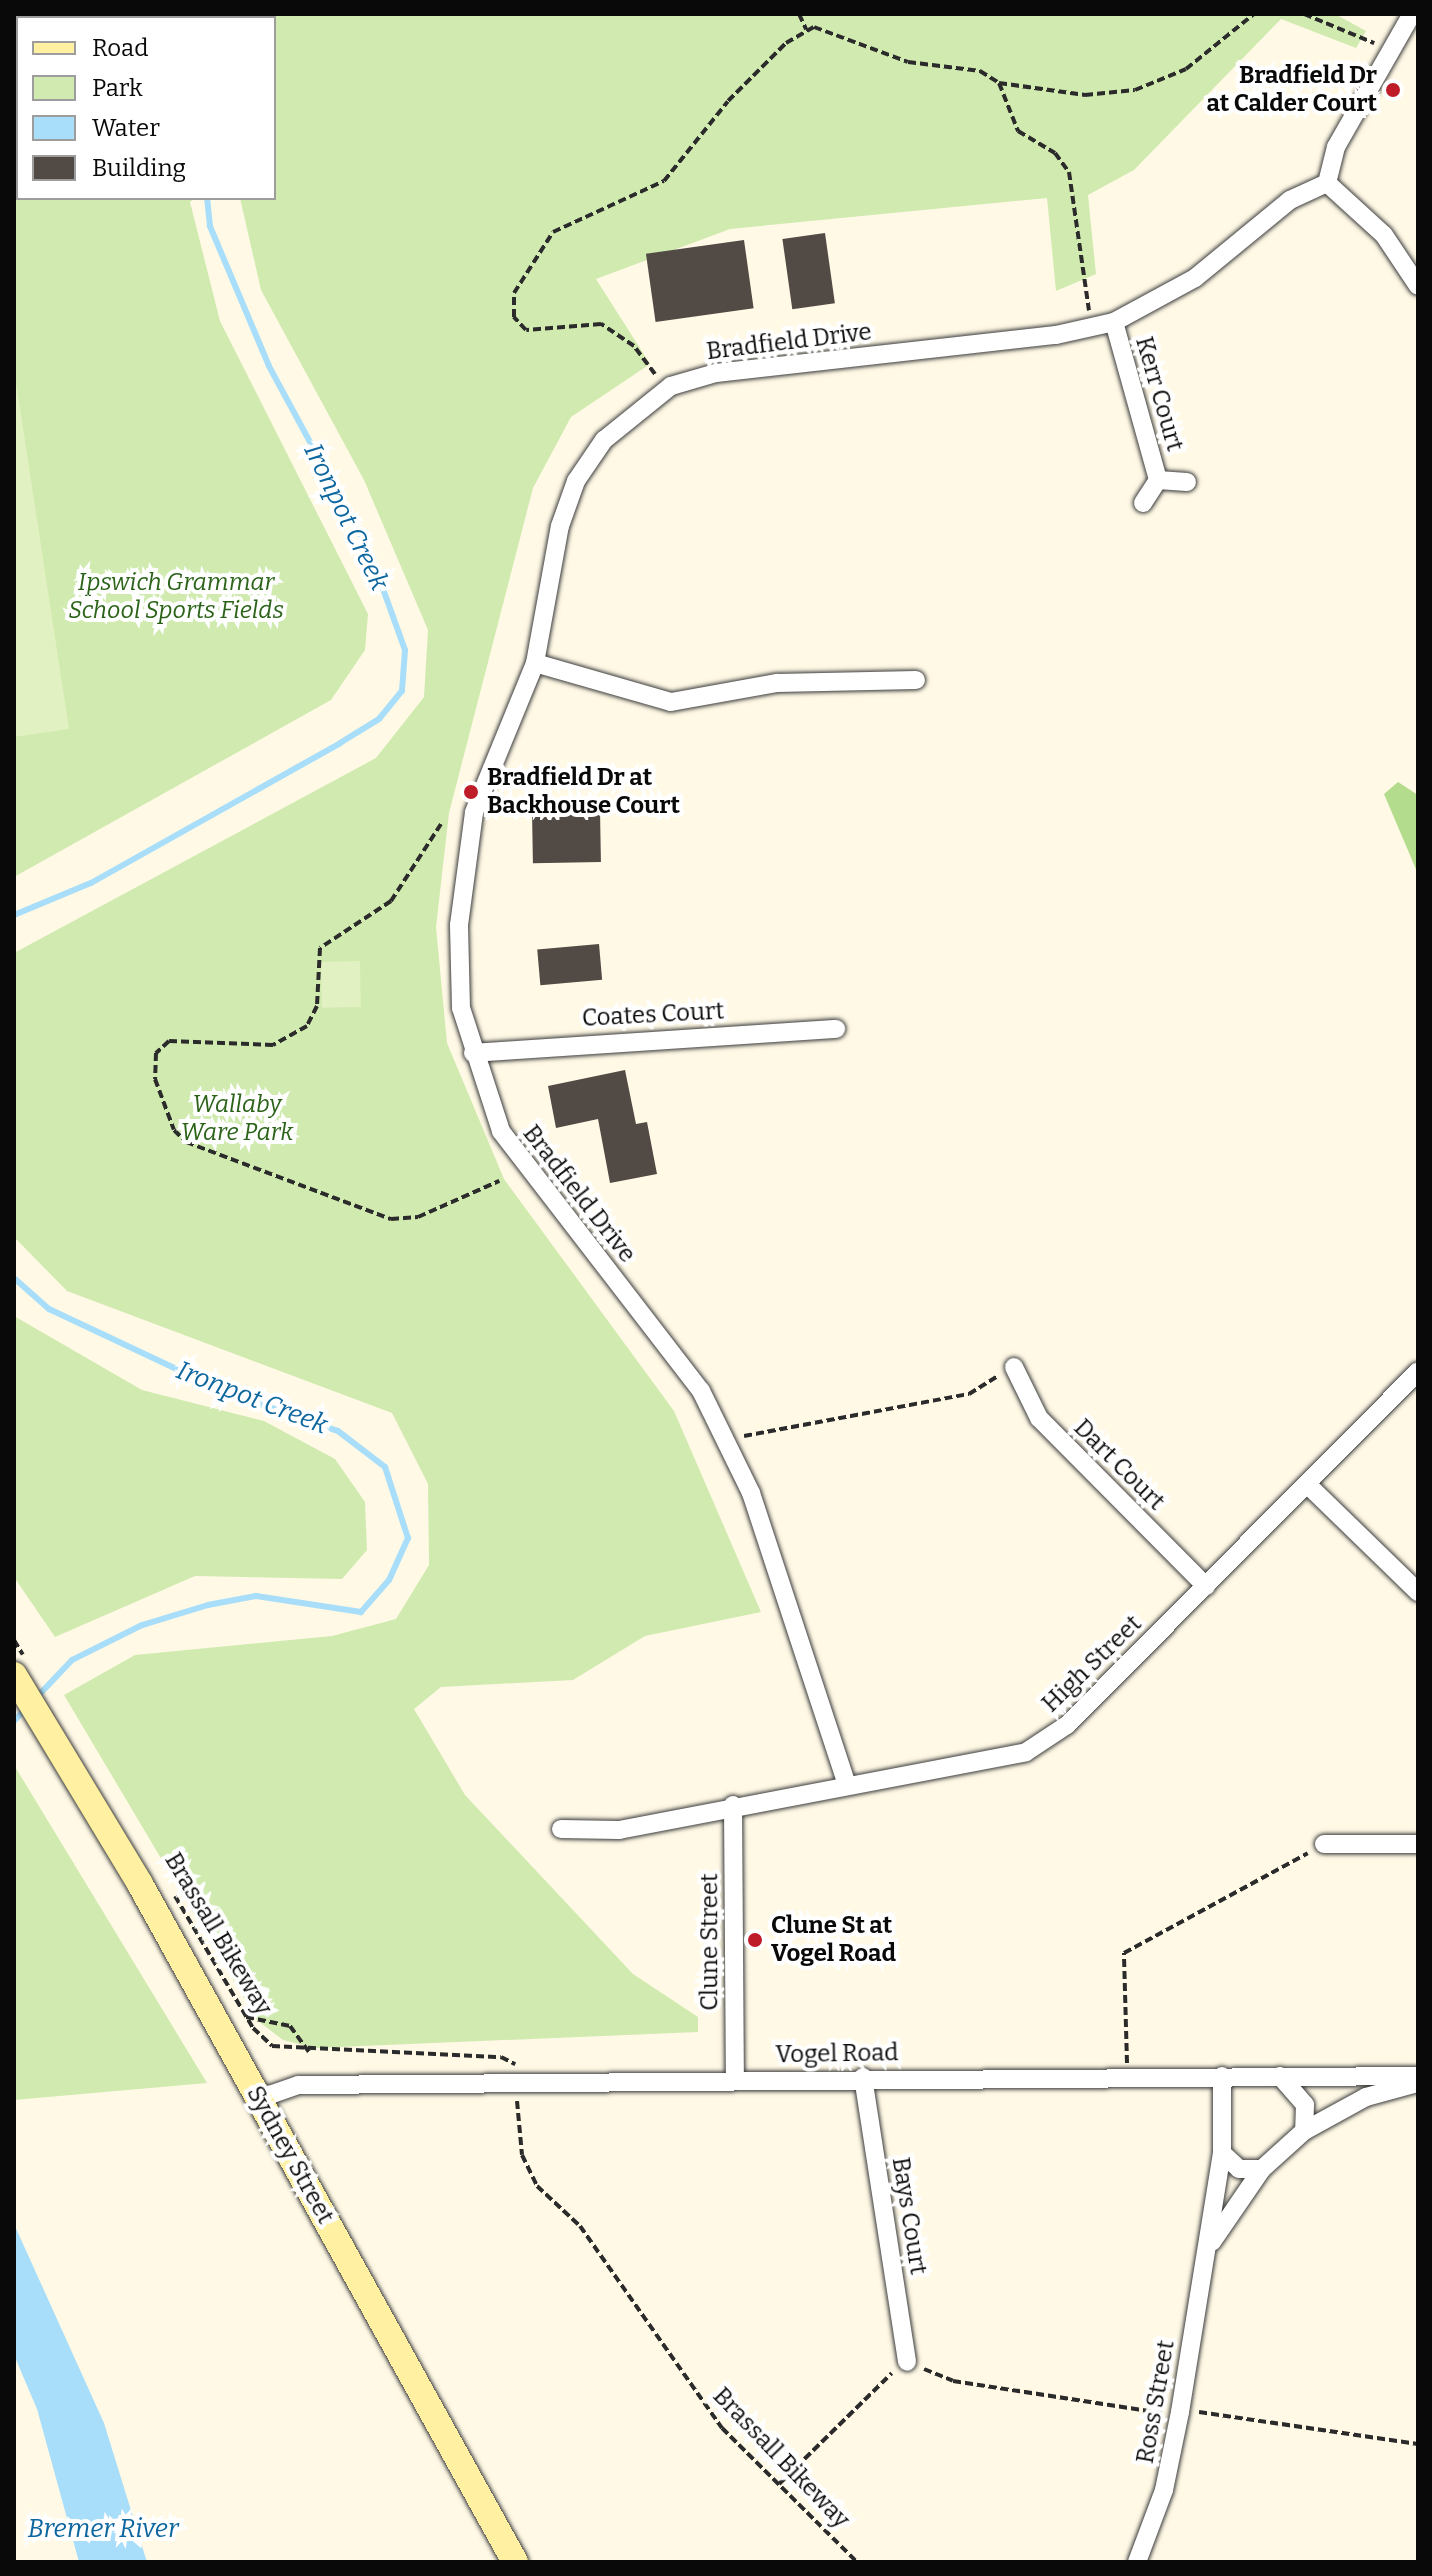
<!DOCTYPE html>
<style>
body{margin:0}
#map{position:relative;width:1432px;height:2576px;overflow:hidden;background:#fff9e6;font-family:Bitter,serif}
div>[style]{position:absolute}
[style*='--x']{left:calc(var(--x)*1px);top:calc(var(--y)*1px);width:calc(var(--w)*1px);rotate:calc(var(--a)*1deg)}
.green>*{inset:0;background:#d0eaaf}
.forest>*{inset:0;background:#b4dc8d}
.pitch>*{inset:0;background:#e2f1c1;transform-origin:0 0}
.water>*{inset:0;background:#a8def9}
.stream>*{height:6px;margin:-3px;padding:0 3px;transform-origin:3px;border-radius:3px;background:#a8def9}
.building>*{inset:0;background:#524a45;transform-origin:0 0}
.path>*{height:4px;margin-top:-2px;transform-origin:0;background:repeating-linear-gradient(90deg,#2b2b2b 0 8px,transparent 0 12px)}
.roads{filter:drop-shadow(0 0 2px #3c3c3c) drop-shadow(0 0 2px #3c3c3c)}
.street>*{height:18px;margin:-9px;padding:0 9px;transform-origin:9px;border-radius:9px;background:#fff}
.secondary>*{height:26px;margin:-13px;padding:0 13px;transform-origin:13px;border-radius:13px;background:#fff1a1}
.dots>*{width:22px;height:22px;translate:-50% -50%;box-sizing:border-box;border:4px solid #fff;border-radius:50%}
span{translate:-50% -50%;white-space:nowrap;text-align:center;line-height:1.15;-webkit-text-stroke:8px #fff;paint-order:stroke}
.poi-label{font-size:24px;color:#090909;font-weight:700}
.right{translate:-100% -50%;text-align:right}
.left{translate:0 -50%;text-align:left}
.street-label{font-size:24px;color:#090909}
.park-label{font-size:24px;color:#2b6318;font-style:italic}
.water-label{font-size:26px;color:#0e669f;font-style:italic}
.frame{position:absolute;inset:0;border:16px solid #090909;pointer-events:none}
.legend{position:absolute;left:16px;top:16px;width:260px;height:184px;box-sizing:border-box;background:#fff;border:2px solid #9d9d9d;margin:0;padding:10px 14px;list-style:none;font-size:24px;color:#090909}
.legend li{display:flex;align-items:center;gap:16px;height:40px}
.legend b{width:40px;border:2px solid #9d9d9d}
</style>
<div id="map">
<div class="green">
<i style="clip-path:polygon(14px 14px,1335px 14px,1366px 31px,1356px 48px,1281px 19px,1134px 170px,1088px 195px,1096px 274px,1056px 291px,1047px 198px,730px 229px,596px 279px,650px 364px,571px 417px,533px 488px,449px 813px,436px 927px,447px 1043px,504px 1179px,674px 1411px,761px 1612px,645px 1636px,573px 1680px,441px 1687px,414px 1709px,465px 1795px,633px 1974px,698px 2017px,698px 2032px,315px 2048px,283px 2040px,257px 2020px,64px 1695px,135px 1655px,332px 1636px,396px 1619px,429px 1565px,428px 1484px,392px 1413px,67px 1291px,14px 1237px,14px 953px,376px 758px,424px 697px,428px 630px,364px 480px,261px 290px,240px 198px,274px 198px,274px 18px,18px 18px,18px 198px,195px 198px,190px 202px,220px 321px,368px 614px,365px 650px,331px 700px,14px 877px)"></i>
<i style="clip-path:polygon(14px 1316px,142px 1390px,264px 1421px,335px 1459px,365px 1502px,367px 1550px,342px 1579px,195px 1576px,55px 1637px,14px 1577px)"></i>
<i style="clip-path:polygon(14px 1765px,207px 2083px,14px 2100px)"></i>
</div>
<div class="forest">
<i style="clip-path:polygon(1398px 782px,1418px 795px,1418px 874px,1384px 794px)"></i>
</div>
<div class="pitch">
<i style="clip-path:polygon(14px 369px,69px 729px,14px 737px)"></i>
<i style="left:360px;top:961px;width:46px;height:39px;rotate:89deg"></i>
</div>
<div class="water">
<i style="clip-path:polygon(14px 2224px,104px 2423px,147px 2562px,79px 2562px,37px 2409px,14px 2355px)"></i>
</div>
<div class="stream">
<i style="--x:217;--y:14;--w:4;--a:90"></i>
<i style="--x:14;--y:915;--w:83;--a:-22.6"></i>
<i style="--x:91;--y:883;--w:286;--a:-29.3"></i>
<i style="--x:340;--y:743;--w:46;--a:-31.6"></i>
<i style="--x:379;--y:719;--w:36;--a:-51"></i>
<i style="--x:402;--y:691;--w:41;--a:-85.8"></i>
<i style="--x:405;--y:650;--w:103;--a:-109.8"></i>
<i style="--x:370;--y:553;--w:213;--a:-118.4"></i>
<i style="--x:269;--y:366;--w:152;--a:-112.9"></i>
<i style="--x:210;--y:226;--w:28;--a:-96"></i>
<i style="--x:14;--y:1278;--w:47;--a:41.5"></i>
<i style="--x:49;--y:1309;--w:192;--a:25.2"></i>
<i style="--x:223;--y:1391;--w:122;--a:19.2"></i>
<i style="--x:338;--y:1431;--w:59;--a:37.5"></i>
<i style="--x:385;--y:1467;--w:75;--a:72.1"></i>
<i style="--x:408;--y:1538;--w:46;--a:114.3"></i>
<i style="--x:389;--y:1580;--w:43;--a:131.2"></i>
<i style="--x:361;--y:1612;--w:106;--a:-171.3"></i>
<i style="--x:256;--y:1596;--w:49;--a:169.4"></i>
<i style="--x:208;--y:1605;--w:69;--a:163.1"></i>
<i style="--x:142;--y:1625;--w:78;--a:153.4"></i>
<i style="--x:72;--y:1660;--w:54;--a:133.5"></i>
<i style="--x:14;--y:1721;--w:19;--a:-47"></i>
</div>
<div class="building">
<i style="left:825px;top:233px;width:71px;height:43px;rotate:82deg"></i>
<i style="left:744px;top:240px;width:69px;height:99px;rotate:82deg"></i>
<i style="left:600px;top:810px;width:52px;height:68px;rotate:89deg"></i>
<i style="left:599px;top:944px;width:36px;height:62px;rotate:85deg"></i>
<i style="clip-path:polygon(625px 1070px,636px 1124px,647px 1122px,657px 1174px,610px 1183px,598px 1119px,556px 1128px,548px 1086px)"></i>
</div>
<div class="path">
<i style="--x:799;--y:14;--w:17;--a:65"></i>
<i style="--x:1304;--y:14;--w:76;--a:22.5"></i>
<i style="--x:999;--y:83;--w:87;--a:7.9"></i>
<i style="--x:1085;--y:95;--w:50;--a:-5.7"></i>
<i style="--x:1135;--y:90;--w:55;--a:-22.4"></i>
<i style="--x:1186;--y:69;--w:87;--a:-39"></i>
<i style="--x:655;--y:374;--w:35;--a:-127"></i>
<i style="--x:634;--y:346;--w:40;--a:-146"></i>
<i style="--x:601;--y:324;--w:75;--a:175.4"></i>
<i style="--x:526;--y:330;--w:18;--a:-133"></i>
<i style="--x:514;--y:317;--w:24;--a:-90"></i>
<i style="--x:514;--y:293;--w:72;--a:-57.4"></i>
<i style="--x:553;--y:232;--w:122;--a:-24.7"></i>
<i style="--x:664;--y:181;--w:102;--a:-51.3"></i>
<i style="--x:728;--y:101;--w:82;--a:-45"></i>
<i style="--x:786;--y:43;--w:32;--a:-30"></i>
<i style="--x:814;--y:27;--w:100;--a:20.4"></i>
<i style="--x:908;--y:62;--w:73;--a:7.1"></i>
<i style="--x:980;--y:71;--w:22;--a:32"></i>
<i style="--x:999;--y:83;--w:52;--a:68.4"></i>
<i style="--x:1018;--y:131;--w:43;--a:30.7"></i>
<i style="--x:1055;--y:153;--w:24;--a:54"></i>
<i style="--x:1069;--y:172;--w:140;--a:81.8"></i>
<i style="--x:441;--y:824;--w:92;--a:123"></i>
<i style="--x:391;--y:901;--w:85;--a:146.5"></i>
<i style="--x:320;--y:948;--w:58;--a:93"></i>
<i style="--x:317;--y:1006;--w:22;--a:117"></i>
<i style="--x:307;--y:1026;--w:39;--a:151"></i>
<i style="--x:273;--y:1045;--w:104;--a:-177.8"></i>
<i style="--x:169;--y:1041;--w:18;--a:137"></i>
<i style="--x:156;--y:1053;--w:26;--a:92"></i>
<i style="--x:155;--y:1079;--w:54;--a:69.6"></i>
<i style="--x:174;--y:1130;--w:17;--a:45"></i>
<i style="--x:186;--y:1142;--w:219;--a:20.6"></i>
<i style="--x:391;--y:1219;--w:27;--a:-4"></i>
<i style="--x:418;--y:1217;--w:89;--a:-24"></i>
<i style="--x:744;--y:1436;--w:229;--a:-10.6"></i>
<i style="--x:969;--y:1394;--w:34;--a:-32"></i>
<i style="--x:14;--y:1640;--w:17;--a:59"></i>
<i style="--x:175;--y:1896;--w:153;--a:59.4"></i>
<i style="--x:253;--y:2028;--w:26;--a:43"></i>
<i style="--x:272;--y:2046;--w:229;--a:2.8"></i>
<i style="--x:501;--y:2057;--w:16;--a:27"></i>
<i style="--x:246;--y:2017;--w:45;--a:11.6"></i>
<i style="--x:290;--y:2026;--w:32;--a:54"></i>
<i style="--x:1127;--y:2063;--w:110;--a:-91.6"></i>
<i style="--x:1124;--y:1953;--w:209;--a:-28.5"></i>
<i style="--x:517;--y:2101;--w:54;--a:84.7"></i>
<i style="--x:522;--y:2155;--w:34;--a:64"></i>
<i style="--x:537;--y:2186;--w:59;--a:42.9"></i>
<i style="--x:580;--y:2226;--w:247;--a:54.9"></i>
<i style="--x:722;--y:2428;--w:190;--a:44.8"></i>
<i style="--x:924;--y:2369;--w:31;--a:22"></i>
<i style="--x:953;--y:2381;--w:211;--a:8.7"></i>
<i style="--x:1199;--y:2412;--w:221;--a:8.3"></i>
<i style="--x:779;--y:2484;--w:158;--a:-44.5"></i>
</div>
<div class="roads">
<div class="street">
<i style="--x:1327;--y:183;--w:77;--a:42.4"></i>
<i style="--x:1384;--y:235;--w:61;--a:56.3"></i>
<i style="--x:1114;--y:322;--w:164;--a:74.4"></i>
<i style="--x:1143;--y:503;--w:27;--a:-57"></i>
<i style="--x:1158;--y:480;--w:29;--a:4"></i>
<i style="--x:535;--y:663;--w:141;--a:16"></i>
<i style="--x:671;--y:702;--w:108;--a:-10.2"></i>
<i style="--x:777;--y:683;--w:139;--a:-1.2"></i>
<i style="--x:473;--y:1053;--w:364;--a:-3.8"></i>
<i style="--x:1014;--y:1367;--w:57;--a:63.9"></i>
<i style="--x:1039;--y:1418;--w:237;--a:45.2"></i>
<i style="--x:1310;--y:1487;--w:151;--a:44.2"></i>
<i style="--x:847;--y:1785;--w:307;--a:-108.2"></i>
<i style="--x:751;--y:1493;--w:114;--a:-116.1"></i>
<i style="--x:701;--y:1391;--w:328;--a:-127.6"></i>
<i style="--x:501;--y:1131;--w:129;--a:-108"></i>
<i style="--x:461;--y:1008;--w:83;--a:-91.4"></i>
<i style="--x:459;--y:925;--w:114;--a:-82.4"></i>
<i style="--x:474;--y:812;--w:161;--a:-67.7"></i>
<i style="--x:535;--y:663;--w:139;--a:-79.7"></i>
<i style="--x:560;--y:526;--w:48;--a:-70.4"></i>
<i style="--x:576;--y:481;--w:50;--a:-55.7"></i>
<i style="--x:604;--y:440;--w:86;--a:-38.9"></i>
<i style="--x:671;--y:386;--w:47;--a:-16.1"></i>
<i style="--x:716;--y:373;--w:342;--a:-6.4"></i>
<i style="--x:1056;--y:335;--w:59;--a:-12.6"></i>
<i style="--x:1114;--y:322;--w:92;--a:-28.5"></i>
<i style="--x:1195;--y:278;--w:123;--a:-39.4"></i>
<i style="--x:1290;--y:200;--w:41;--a:-24.7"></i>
<i style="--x:1327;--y:183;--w:37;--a:-76"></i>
<i style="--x:1336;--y:147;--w:153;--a:-60.3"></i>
<i style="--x:733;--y:1805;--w:274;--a:89.6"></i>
<i style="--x:561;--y:1829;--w:58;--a:1"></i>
<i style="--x:619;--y:1830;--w:414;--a:-10.8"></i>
<i style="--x:1026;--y:1752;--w:49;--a:-33.4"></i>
<i style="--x:1067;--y:1725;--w:498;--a:-45.2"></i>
<i style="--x:1324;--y:1844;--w:94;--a:0"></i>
<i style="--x:1280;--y:2076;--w:38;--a:49"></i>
<i style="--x:1305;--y:2105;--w:26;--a:92"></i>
<i style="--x:863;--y:2077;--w:288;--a:81.2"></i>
<i style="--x:258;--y:2099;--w:42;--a:-19.3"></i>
<i style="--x:298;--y:2085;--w:1120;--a:-0.46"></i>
<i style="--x:1222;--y:2153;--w:23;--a:43"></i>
<i style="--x:1239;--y:2169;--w:23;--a:0"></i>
<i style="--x:1212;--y:2242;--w:88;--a:-55.6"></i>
<i style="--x:1262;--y:2169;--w:57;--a:-42.1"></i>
<i style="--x:1304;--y:2131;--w:71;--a:-28.7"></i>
<i style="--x:1366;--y:2097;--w:54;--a:-15.1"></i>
<i style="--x:1137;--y:2562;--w:77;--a:-69.4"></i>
<i style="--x:1164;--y:2490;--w:80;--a:-78.4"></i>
<i style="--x:1180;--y:2412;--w:262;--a:-80.8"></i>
<i style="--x:1222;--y:2153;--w:77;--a:-90"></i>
</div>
<div class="secondary">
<i style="--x:14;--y:1675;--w:244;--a:58.9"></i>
<i style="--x:140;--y:1884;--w:775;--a:61.05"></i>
</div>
</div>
<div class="dots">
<i style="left:1393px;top:90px;background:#bf1c2a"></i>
<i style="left:471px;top:792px;background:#bf1c2a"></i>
<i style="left:755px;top:1940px;background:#bf1c2a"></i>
</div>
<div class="poi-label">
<span class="right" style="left:1377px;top:90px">Bradfield Dr<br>at Calder Court</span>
<span class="left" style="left:487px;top:792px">Bradfield Dr at<br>Backhouse Court</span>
<span class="left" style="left:771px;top:1940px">Clune St at<br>Vogel Road</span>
</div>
<div class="street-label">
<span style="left:789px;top:342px;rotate:-7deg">Bradfield Drive</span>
<span style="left:1159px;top:394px;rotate:74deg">Kerr Court</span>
<span style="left:653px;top:1015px;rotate:-3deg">Coates Court</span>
<span style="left:579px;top:1194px;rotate:52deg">Bradfield Drive</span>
<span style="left:1119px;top:1465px;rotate:45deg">Dart Court</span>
<span style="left:1092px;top:1664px;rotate:-44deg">High Street</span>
<span style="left:218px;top:1934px;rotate:59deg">Brassall Bikeway</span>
<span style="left:710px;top:1942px;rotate:-90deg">Clune Street</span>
<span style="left:837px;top:2054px;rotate:-1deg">Vogel Road</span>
<span style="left:290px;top:2155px;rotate:61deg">Sydney Street</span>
<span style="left:909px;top:2216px;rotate:81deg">Bays Court</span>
<span style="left:1156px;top:2402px;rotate:-80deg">Ross Street</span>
<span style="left:781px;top:2458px;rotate:46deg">Brassall Bikeway</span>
</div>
<div class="park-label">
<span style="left:176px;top:597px">Ipswich Grammar<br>School Sports Fields</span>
<span style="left:237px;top:1119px">Wallaby<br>Ware Park</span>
</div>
<div class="water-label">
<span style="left:346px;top:517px;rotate:64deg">Ironpot Creek</span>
<span style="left:252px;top:1398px;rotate:21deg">Ironpot Creek</span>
<span style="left:103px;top:2529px">Bremer River</span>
</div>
<div class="frame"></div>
<ul class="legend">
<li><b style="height:10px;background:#fff1a1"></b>Road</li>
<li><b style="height:22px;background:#d0eaaf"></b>Park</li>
<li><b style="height:22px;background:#a8def9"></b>Water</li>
<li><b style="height:22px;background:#524a45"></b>Building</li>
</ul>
</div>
